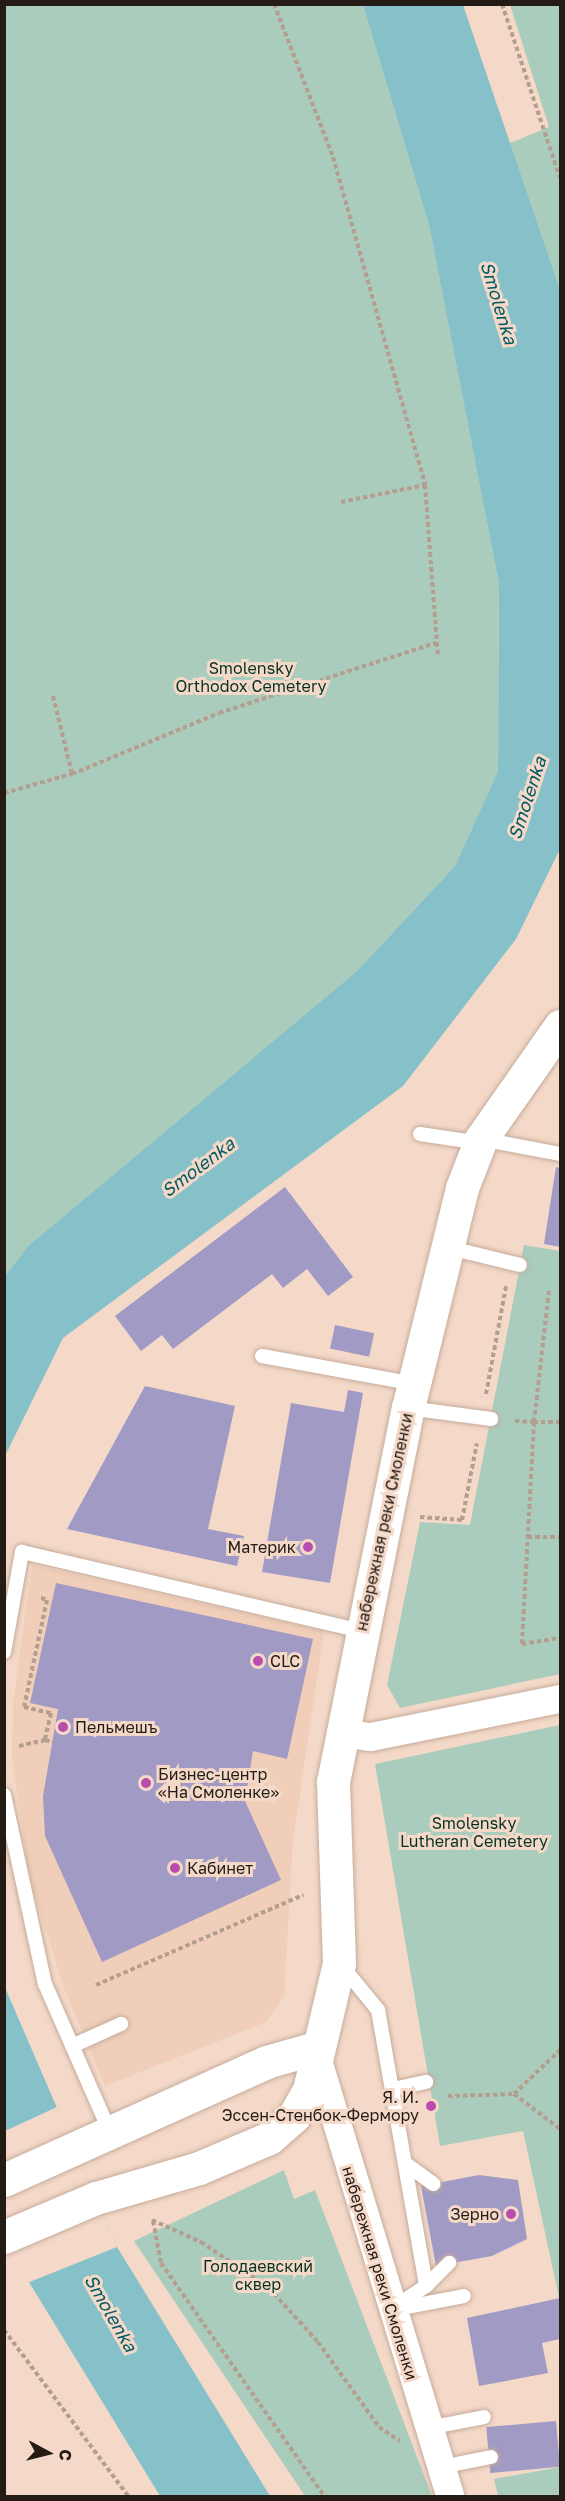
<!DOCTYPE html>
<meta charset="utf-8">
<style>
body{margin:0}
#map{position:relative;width:565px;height:2501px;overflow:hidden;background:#f4d9c8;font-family:"Golos Text",sans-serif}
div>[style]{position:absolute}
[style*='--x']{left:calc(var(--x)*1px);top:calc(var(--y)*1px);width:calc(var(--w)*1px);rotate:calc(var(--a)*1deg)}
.built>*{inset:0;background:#f0ceb9}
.green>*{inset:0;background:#aaccbc}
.water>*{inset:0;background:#86c0c9}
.pier>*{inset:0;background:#f4d9c8}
.building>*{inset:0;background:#a19ac4;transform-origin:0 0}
.path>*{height:4px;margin-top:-2px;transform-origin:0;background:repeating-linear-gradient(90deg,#b39e90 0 4.5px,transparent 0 7.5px)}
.roads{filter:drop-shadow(0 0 2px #c6ac9c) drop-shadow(0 0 2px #c6ac9c)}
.service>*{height:14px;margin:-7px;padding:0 7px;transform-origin:7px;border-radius:7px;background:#fff}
.minor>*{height:28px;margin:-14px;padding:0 14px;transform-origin:14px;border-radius:14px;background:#fff}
.secondary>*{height:33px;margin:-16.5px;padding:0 16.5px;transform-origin:16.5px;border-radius:16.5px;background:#fff}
.dots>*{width:16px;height:16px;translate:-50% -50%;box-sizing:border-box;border:3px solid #f4d9c8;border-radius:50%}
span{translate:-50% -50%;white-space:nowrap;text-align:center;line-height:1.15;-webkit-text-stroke:6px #f4d9c8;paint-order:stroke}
.park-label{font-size:16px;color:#063223}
.street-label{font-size:16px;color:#241b15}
.poi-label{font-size:16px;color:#241b15}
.right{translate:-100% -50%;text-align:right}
.left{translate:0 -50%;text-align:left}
.water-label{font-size:18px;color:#025a64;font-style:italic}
.frame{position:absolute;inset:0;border:6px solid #241b15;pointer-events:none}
.north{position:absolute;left:18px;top:2423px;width:60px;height:60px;-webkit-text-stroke:4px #f4d9c8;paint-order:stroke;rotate:97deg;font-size:16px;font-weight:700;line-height:24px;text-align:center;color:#241b15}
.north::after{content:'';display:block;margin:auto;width:21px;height:27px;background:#241b15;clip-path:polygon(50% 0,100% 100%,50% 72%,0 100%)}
</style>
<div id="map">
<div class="built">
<i style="clip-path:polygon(32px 1565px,324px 1631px,293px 1841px,284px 1996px,266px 2022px,105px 2086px,63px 1986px,28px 1872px,12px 1756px,13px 1703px)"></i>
</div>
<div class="green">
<i style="clip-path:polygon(5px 5px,363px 5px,429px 225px,499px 584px,498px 771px,455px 866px,357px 971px,28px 1246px,5px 1276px)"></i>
<i style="clip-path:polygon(510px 5px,560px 5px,560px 290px,508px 144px,549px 127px)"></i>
<i style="clip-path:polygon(524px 1245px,560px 1251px,560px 1674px,400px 1708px,387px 1685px,420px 1522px,470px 1525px)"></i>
<i style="clip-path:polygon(560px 1725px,560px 2302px,523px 2131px,440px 2146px,375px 1764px)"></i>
<i style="clip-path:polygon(284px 2170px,294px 2199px,315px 2190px,432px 2496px,305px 2496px,134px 2241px)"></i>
<i style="clip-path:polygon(560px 2467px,560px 2496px,498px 2496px,494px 2479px)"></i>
</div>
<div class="water">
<i style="clip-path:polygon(363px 5px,463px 5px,560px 290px,560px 849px,516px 939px,403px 1086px,63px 1338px,5px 1456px,5px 1276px,28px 1246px,357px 971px,455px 866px,498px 771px,499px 584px,429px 225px)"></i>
<i style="clip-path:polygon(4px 1985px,117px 2247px,270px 2496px,160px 2496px,5px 2243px)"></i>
</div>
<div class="pier">
<i style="clip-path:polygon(57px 2107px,117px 2247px,27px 2283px,4px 2243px,5px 2131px)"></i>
</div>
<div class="building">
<i style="clip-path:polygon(556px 1167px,560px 1168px,560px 1247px,544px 1244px)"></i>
<i style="clip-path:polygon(285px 1187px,353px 1277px,328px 1296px,307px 1269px,283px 1288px,272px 1274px,173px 1349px,162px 1335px,141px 1351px,115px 1316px)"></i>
<i style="left:335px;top:1325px;width:40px;height:24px;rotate:12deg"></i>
<i style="clip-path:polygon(145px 1386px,235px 1406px,208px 1529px,244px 1536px,237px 1566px,67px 1529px)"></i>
<i style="clip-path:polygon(348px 1390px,363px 1393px,330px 1583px,262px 1572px,291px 1403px,344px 1412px)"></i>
<i style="clip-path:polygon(56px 1583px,313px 1639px,287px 1759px,253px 1751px,245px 1801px,281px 1880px,102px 1962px,45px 1836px,43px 1796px,58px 1709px,30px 1703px)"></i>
<i style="clip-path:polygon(479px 2175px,518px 2180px,527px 2239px,492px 2256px,436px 2266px,421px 2186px)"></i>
<i style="clip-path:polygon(560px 2298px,560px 2339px,542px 2343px,548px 2373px,479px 2386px,467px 2318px)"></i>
<i style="left:556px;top:2421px;width:46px;height:70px;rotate:85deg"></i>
</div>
<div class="path">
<i style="--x:274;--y:4;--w:164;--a:68.9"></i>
<i style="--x:333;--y:157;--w:341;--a:74.3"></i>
<i style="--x:425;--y:485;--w:172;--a:85.7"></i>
<i style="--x:502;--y:4;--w:183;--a:71.6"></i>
<i style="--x:341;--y:502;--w:86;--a:-11.4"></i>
<i style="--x:53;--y:696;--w:80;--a:76.3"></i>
<i style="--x:4;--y:793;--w:71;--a:-15.6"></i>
<i style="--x:72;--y:774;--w:159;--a:-22.5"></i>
<i style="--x:219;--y:713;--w:228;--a:-17.9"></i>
<i style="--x:486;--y:1394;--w:110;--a:-79.5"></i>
<i style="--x:515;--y:1421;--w:19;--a:3"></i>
<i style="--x:534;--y:1422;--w:132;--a:-83.5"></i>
<i style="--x:560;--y:1422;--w:26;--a:180"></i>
<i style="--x:534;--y:1422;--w:222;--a:93.1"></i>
<i style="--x:522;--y:1644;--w:38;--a:-9"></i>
<i style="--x:420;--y:1517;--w:42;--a:4.1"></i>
<i style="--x:462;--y:1520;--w:78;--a:-79"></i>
<i style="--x:528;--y:1537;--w:32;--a:0"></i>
<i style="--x:41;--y:1598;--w:6;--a:18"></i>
<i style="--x:47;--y:1600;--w:109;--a:102.1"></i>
<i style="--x:24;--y:1707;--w:28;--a:13"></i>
<i style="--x:51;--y:1713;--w:28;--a:103"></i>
<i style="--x:45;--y:1740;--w:8;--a:14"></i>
<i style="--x:19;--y:1746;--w:27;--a:-13"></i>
<i style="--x:96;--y:1985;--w:226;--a:-23.5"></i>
<i style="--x:514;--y:2094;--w:64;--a:-43.7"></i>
<i style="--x:448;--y:2096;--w:66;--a:-1.7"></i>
<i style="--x:514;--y:2094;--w:58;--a:37.3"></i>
<i style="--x:152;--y:2220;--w:54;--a:24.2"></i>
<i style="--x:201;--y:2242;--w:82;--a:34.1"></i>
<i style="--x:269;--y:2288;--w:73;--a:47.8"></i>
<i style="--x:318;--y:2342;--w:105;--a:54.3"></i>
<i style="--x:379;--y:2427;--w:25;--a:34"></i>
<i style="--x:153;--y:2221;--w:43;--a:79.2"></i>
<i style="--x:161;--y:2263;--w:284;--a:55"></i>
<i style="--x:4;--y:2330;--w:207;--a:53.2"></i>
</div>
<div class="roads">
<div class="service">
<i style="--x:420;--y:1134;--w:61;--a:8.5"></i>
<i style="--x:481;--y:1139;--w:80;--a:10.8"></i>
<i style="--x:446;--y:1247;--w:76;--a:13.7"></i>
<i style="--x:262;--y:1356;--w:155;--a:10.4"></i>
<i style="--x:408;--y:1408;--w:84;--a:7.5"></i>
<i style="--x:4;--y:1652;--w:102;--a:-79.8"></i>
<i style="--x:22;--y:1552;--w:348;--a:13.1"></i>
<i style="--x:4;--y:1795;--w:193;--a:77.8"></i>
<i style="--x:45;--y:1984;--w:162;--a:66.3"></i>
<i style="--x:342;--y:1966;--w:57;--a:50.7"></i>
<i style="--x:378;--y:2010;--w:280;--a:80.1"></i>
<i style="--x:426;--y:2286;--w:42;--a:146.7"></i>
<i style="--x:72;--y:2046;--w:54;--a:-24.2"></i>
<i style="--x:393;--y:2089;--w:34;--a:-12"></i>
<i style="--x:406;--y:2164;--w:34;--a:36"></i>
<i style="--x:426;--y:2286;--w:33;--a:-45"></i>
<i style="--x:396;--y:2309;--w:69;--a:-10.8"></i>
<i style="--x:428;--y:2428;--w:57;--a:-11.1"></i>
<i style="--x:441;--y:2467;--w:51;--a:-11.3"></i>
</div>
<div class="minor">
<i style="--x:341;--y:1733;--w:30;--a:8"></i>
<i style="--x:371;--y:1737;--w:193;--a:-11.4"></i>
<i style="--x:316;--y:2054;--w:462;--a:73.1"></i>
</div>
<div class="secondary">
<i style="--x:4;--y:2180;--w:287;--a:-24.2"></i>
<i style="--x:266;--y:2062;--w:51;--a:-15.9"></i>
<i style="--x:4;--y:2237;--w:100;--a:-23"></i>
<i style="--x:96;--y:2198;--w:107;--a:-16.2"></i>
<i style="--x:199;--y:2168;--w:76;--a:-23.2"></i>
<i style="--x:269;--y:2138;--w:33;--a:-41"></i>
<i style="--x:294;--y:2116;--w:30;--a:-60"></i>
<i style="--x:309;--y:2090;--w:130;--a:-76.7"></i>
<i style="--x:339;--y:1963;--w:181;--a:-91.9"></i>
<i style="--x:333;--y:1782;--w:381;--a:-78.7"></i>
<i style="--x:408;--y:1408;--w:227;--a:-76.2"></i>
<i style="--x:462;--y:1188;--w:53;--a:-68.8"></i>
<i style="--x:481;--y:1139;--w:138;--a:-55"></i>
</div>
</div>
<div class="dots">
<i style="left:308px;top:1547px;background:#b94dae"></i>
<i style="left:258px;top:1661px;background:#b94dae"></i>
<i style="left:63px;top:1727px;background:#b94dae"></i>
<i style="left:146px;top:1783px;background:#b94dae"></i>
<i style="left:175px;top:1868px;background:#b94dae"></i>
<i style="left:431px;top:2106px;background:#b94dae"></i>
<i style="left:511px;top:2214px;background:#b94dae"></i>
</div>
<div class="park-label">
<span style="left:251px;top:677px">Smolensky<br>Orthodox Cemetery</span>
<span style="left:474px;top:1832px">Smolensky<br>Lutheran Cemetery</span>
<span style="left:258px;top:2275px">Голодаевский<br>сквер</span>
</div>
<div class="street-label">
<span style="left:384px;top:1522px;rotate:-78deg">набережная реки Смоленки</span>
<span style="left:380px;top:2273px;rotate:73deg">набережная реки Смоленки</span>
</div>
<div class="poi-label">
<span class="right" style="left:296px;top:1547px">Материк</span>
<span class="left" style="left:270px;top:1661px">CLC</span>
<span class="left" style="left:75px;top:1727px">Пельмешъ</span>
<span class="left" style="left:158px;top:1783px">Бизнес-центр<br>«На Смоленке»</span>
<span class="left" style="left:187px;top:1868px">Кабинет</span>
<span class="right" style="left:419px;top:2106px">Я. И.<br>Эссен-Стенбок-Фермору</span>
<span class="right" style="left:499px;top:2214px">Зерно</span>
</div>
<div class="water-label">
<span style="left:499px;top:303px;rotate:73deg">Smolenka</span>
<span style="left:527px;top:798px;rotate:-72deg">Smolenka</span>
<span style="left:198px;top:1167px;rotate:-37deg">Smolenka</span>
<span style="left:111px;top:2313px;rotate:60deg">Smolenka</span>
</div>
<div class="frame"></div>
<div class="north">С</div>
</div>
